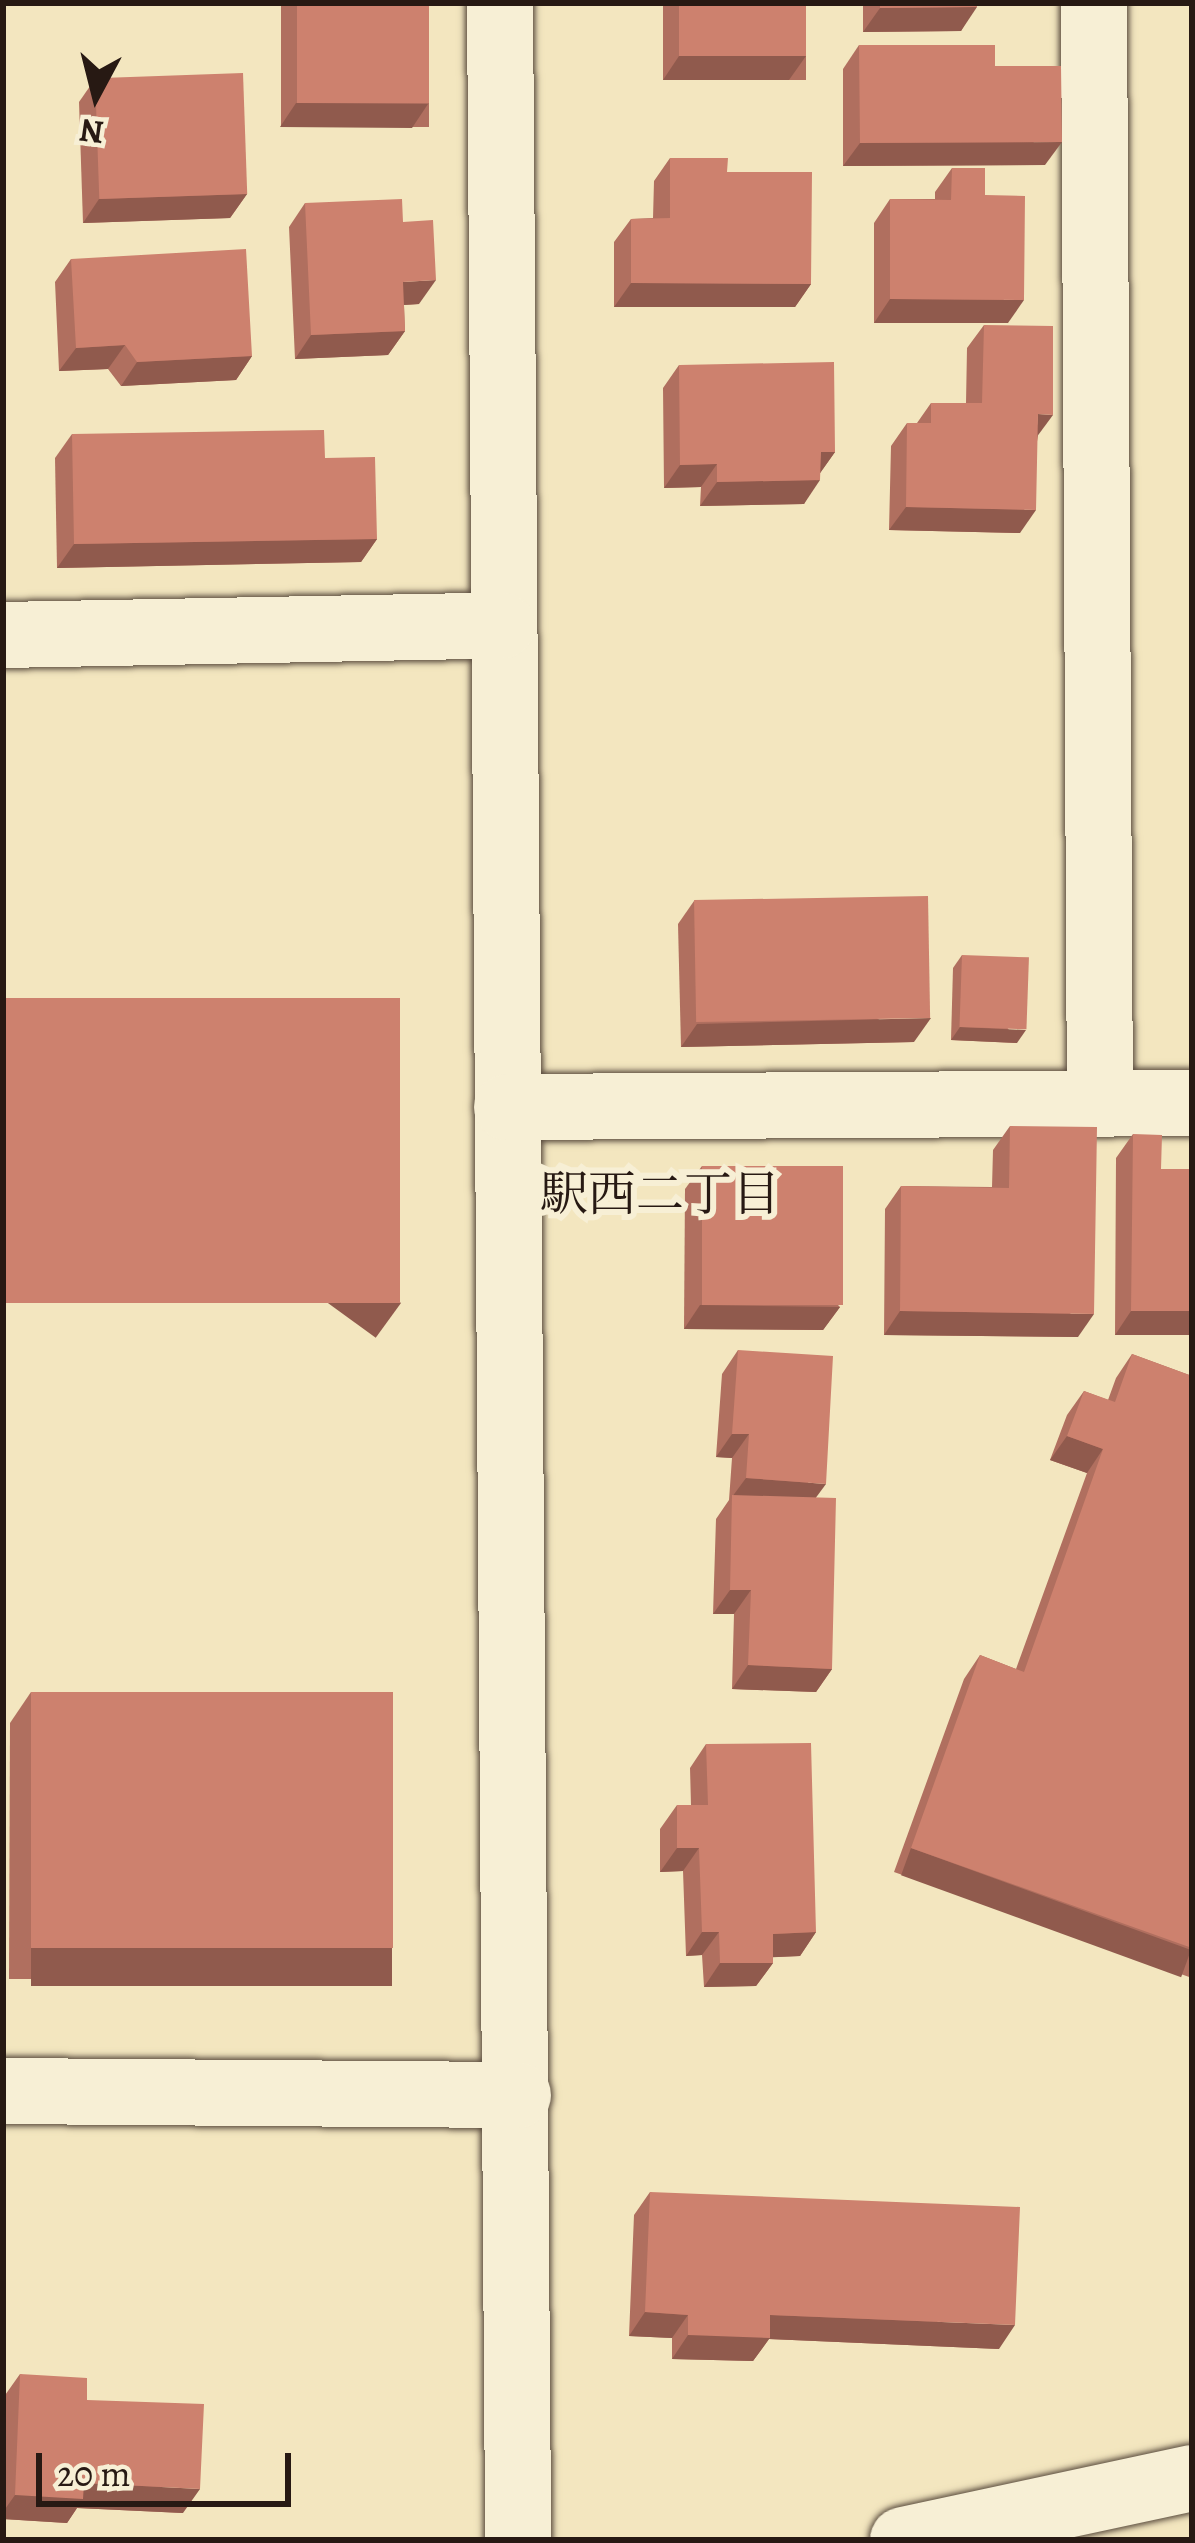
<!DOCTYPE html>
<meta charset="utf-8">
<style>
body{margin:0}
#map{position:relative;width:1195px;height:2543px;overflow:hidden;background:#f3e6bf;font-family:Alegreya,"Noto Serif JP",serif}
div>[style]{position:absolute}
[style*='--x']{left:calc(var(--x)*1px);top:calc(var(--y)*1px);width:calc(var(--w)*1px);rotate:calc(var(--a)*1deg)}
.roads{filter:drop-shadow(0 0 3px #5a4c3e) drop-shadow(0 0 3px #5a4c3e)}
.minor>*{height:66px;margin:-33px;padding:0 33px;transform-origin:33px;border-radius:33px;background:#f7efd5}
.wall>*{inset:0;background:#b06f5f;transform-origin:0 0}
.shaded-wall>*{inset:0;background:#905a4d;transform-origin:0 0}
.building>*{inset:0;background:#cd816e;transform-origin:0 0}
span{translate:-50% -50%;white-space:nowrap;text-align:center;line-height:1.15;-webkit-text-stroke:12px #f7efd5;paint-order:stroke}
.neighbourhood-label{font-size:48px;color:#271913}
.frame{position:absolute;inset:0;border:6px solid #271913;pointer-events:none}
.north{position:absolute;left:36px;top:36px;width:120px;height:120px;-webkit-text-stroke:9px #f7efd5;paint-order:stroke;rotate:187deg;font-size:33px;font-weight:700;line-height:48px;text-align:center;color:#271913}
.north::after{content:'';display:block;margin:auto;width:42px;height:54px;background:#271913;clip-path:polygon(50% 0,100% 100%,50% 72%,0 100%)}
.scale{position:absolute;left:36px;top:2453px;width:255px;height:54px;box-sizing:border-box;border:6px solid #271913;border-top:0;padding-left:15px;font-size:36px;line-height:42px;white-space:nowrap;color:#271913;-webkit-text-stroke:9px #f7efd5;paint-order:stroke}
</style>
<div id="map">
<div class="roads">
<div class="minor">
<i style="--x:500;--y:3;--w:2537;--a:89.59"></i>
<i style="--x:1094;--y:3;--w:1100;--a:89.69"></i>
<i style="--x:3;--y:635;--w:499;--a:-1.1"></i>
<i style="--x:507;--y:1107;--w:685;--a:-0.33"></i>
<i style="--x:3;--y:2091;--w:515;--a:0.45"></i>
<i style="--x:903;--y:2540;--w:296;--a:-12.1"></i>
</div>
</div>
<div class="wall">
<i style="left:281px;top:3px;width:148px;height:124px"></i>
<i style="left:663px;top:3px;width:143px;height:77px"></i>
<i style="clip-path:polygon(863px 3px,977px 3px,961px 31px,863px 32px)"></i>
<i style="clip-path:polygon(859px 45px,995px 66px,1045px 165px,843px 166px,843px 69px)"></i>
<i style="clip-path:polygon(95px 79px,247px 194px,230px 218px,83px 223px,79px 102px)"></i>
<i style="clip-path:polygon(670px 158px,727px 172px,811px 284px,795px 307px,614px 307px,614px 242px,631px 219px,653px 218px,654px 181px)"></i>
<i style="clip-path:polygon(952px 168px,985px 195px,1008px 323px,874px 323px,874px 223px,890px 199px,935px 199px,935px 192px)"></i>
<i style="clip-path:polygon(305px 203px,419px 304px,404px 305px,405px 331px,388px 355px,295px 359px,289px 227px)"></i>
<i style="clip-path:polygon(71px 259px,252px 356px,236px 380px,121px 386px,108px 369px,59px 371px,55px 282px)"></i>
<i style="clip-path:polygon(984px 325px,1038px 436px,1020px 533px,889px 530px,891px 446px,907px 423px,917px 423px,931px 403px,966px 403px,967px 348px)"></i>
<i style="clip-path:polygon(679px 365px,835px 452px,820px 473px,804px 504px,700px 506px,701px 487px,664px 488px,663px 388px)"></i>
<i style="clip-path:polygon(72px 434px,325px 458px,377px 539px,361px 562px,57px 568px,55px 458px)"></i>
<i style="clip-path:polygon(694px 901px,914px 1042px,681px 1047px,678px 924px)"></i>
<i style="clip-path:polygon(962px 955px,1017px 1043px,951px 1040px,953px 968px)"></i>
<i style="clip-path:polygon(1010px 1126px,1078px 1337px,884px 1335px,885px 1209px,901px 1186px,992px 1187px,993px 1150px)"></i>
<i style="clip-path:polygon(1133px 1134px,1161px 1169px,1192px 1169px,1192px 1335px,1115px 1335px,1116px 1158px)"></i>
<i style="clip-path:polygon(702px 1166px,840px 1307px,823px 1330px,684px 1329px,685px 1189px)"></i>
<i style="clip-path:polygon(738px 1350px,816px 1497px,832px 1669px,816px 1692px,732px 1689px,734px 1614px,713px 1614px,716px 1519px,729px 1500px,732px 1458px,716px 1457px,722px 1374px)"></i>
<i style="clip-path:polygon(1132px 1354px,1192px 1376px,1192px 1978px,894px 1872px,964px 1679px,980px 1655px,1016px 1669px,1087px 1473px,1050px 1460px,1067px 1415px,1084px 1391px,1108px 1400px,1116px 1378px)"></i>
<i style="clip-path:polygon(31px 1692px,371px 1979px,9px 1979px,10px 1723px)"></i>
<i style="clip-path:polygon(706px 1744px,816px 1932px,800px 1956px,773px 1957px,773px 1963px,756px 1986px,704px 1987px,702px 1955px,686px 1956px,683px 1871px,660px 1872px,660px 1829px,677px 1805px,691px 1805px,690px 1768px)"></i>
<i style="clip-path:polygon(650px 2192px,999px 2349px,769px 2339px,753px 2361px,672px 2359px,672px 2338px,629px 2336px,634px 2215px)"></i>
<i style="clip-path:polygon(20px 2374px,87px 2400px,183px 2513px,77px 2508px,67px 2523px,3px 2519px,3px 2398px)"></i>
</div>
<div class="shaded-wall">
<i style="clip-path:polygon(977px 7px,961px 31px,863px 32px,880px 8px)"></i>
<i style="clip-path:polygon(679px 56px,806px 56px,789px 80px,663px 80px)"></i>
<i style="clip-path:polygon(296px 103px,428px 104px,412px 128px,280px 127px)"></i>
<i style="clip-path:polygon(1062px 142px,1045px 165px,843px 166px,860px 143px)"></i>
<i style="clip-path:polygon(247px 194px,230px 218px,83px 223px,99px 199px)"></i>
<i style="clip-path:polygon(436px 280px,419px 304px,387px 306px,403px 282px)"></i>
<i style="clip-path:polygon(631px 283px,811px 284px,795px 307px,614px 307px)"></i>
<i style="clip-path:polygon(890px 299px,1024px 300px,1008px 323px,874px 323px)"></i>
<i style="clip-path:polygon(405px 331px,388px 355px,295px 359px,311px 335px)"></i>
<i style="clip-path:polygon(125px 345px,108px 369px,59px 371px,76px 348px)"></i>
<i style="clip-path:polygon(252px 356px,236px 380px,121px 386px,137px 362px)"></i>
<i style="clip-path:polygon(1038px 414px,1053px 415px,1036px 438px)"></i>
<i style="clip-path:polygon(821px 452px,835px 452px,818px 476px)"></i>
<i style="clip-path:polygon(717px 464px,701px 487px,664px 488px,680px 465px)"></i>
<i style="clip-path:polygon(820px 480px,804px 504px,700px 506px,717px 482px)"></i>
<i style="clip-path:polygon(906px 507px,1036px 510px,1020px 533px,889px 530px)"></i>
<i style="clip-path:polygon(377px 539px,361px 562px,57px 568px,74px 544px)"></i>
<i style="clip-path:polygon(931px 1018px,914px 1042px,681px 1047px,697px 1024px)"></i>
<i style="clip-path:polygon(960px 1027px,1026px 1030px,1017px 1043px,951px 1040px)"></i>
<i style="left:401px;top:1303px;width:43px;height:398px;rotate:126deg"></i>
<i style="clip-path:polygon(700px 1305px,840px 1307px,823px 1330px,684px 1329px)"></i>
<i style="clip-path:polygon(900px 1311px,1094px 1314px,1078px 1337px,884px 1335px)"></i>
<i style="clip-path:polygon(1131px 1311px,1192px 1311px,1192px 1335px,1115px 1335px)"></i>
<i style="clip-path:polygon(732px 1434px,749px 1434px,732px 1458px,716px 1457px)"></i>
<i style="clip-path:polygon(1067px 1436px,1103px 1449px,1087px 1473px,1050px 1460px)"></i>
<i style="clip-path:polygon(746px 1478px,826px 1484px,809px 1507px,732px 1497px)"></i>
<i style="clip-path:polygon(730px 1590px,751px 1590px,734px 1614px,713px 1614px)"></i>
<i style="clip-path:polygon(748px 1665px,832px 1669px,816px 1692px,732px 1689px)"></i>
<i style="clip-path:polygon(677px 1848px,699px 1848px,683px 1871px,660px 1872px)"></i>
<i style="left:911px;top:1848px;width:298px;height:29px;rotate:20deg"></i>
<i style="clip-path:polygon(702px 1932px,719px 1932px,702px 1955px,686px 1956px)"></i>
<i style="clip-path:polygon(816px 1932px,800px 1956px,756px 1958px,773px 1934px)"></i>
<i style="left:31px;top:1948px;width:361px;height:38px"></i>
<i style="clip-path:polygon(720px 1963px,773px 1963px,756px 1986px,704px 1987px)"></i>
<i style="clip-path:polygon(645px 2312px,688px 2315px,672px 2338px,629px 2336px)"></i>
<i style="clip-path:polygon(770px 2315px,1015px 2325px,999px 2349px,769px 2339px,753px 2361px,672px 2359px,688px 2335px)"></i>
<i style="clip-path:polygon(84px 2483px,200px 2489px,183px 2513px,77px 2508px,67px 2523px,3px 2519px,3px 2512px,15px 2495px)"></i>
</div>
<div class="building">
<i style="left:297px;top:3px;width:132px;height:100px"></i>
<i style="left:679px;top:3px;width:127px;height:53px"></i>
<i style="clip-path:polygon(880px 3px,977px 3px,977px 7px,880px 8px)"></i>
<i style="clip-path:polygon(859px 45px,995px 45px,995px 66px,1061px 66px,1062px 142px,860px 143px)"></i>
<i style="left:243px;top:73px;width:121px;height:148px;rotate:88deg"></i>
<i style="clip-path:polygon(670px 158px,728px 158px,727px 172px,812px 172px,811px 284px,631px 283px,631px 219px,670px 218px)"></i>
<i style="clip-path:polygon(952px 168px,985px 168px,985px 195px,1025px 196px,1024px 300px,890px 299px,890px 199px,951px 200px)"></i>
<i style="clip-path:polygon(402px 199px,403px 222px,433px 220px,436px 280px,403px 282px,405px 331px,311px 335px,305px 203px)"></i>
<i style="clip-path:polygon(246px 249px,252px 356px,137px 362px,125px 345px,76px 348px,71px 259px)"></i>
<i style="clip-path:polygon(984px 325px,1053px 326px,1053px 415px,1038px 414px,1036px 510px,906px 507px,907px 423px,931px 423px,931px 403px,982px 403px)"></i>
<i style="clip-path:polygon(834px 362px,835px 452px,821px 452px,820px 480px,717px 482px,717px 464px,680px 465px,679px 365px)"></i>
<i style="clip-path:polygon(324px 430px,325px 458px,375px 457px,377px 539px,74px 544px,72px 434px)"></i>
<i style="left:928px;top:896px;width:122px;height:234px;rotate:89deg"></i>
<i style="left:962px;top:955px;width:67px;height:72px;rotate:2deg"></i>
<i style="left:400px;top:998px;width:305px;height:397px;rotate:90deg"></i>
<i style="clip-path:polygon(1010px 1126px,1097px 1127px,1094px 1314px,900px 1311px,901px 1186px,1009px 1188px)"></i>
<i style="clip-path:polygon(1133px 1134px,1162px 1135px,1161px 1169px,1192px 1169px,1192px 1311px,1131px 1311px)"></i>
<i style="left:702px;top:1166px;width:141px;height:139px"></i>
<i style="clip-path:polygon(738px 1350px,833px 1356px,826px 1484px,746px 1478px,749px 1434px,732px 1434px)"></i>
<i style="clip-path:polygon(1132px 1354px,1192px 1376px,1192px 1948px,911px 1848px,980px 1655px,1024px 1672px,1103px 1449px,1067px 1436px,1084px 1391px,1115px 1402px)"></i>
<i style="clip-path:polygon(732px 1495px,836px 1498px,832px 1669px,748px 1665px,751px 1590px,730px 1590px)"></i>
<i style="left:31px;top:1692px;width:362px;height:256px"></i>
<i style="clip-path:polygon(811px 1743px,816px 1932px,773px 1934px,773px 1963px,720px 1963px,719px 1932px,702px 1932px,699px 1848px,677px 1848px,677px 1805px,708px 1805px,706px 1744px)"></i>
<i style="clip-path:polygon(650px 2192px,1020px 2207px,1015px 2325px,770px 2315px,770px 2338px,688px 2335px,688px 2315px,645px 2312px)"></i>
<i style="clip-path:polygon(20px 2374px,87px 2378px,87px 2400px,204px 2404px,200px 2489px,84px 2483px,83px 2499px,15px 2495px)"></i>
</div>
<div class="neighbourhood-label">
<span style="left:660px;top:1195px">駅西二丁目</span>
</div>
<div class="frame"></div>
<div class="north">N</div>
<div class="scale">20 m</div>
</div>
